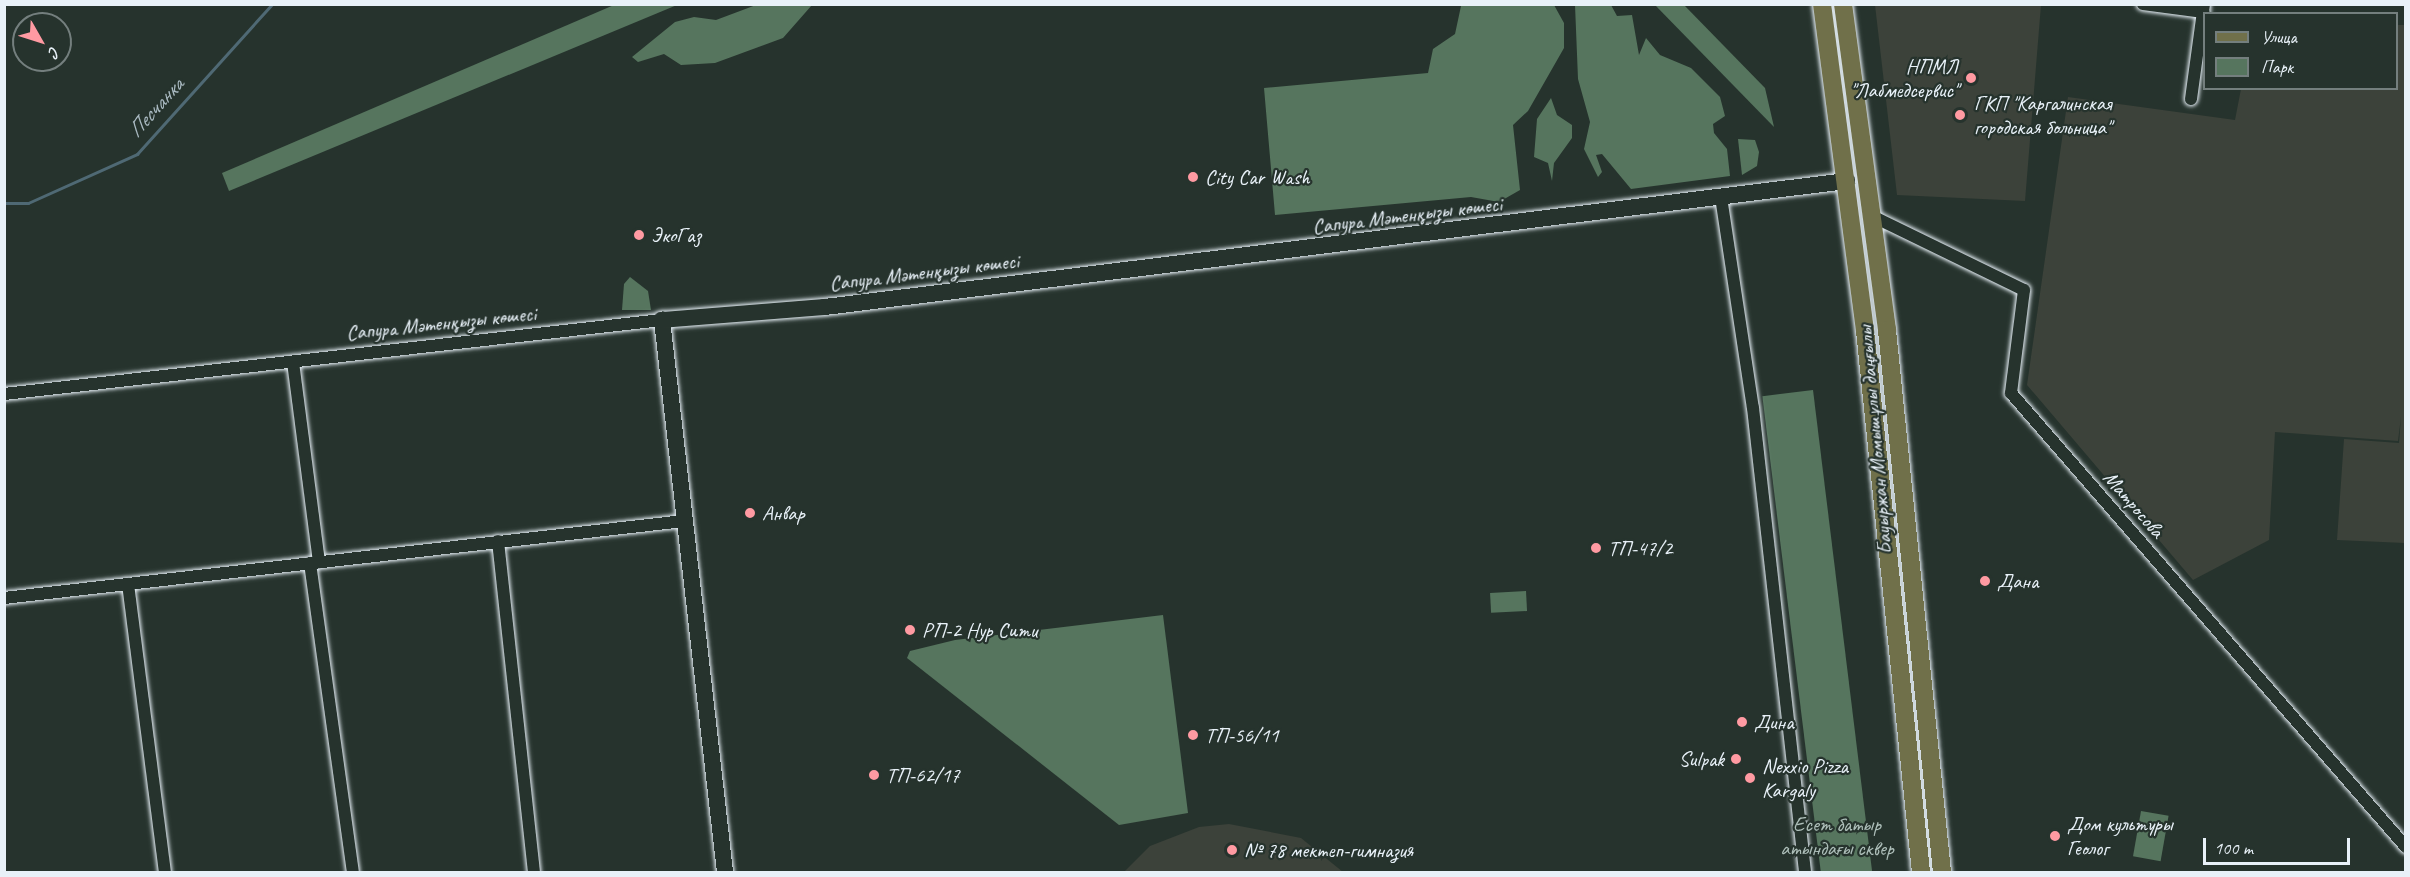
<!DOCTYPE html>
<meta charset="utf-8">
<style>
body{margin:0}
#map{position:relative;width:2410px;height:877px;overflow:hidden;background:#26332d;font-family:Caveat,sans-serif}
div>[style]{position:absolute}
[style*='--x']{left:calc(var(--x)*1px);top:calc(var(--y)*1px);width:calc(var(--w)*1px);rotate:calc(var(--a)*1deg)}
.built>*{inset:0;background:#3c423a}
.green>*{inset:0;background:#56755e;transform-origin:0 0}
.stream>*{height:3px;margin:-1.5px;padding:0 1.5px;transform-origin:1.5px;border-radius:1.5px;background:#4f6974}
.roads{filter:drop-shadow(0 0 2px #e8f1f8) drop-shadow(0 0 2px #e8f1f8)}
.street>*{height:12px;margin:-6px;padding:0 6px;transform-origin:6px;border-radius:6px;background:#26332d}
.secondary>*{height:16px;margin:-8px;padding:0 8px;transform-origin:8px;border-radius:8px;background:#26332d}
.primary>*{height:18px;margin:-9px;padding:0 9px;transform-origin:9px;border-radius:9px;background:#70704a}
.dots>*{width:16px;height:16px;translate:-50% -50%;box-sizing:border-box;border:3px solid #26332d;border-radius:50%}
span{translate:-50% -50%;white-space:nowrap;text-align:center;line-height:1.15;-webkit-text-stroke:4.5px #26332d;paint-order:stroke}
.poi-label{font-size:21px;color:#e8f1f8}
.right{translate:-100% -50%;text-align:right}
.left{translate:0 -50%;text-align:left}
.street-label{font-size:21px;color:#e8f1f8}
.park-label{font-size:21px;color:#aebfba}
.water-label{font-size:22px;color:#abbbc3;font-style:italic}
.frame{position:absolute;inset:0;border:6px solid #e8f1f8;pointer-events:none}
.legend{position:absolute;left:2203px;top:12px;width:195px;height:78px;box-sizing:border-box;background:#26332d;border:2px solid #747f7e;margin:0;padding:8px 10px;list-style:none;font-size:18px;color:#e8f1f8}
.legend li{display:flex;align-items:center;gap:12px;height:30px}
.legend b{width:30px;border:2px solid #747f7e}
.north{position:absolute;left:12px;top:12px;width:60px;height:60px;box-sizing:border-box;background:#26332d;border:2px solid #747f7e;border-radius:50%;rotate:129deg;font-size:16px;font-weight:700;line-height:24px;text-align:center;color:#e8f1f8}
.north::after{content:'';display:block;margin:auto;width:21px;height:27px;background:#ff9aa2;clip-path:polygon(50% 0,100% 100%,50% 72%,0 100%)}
.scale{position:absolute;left:2203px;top:838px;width:147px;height:27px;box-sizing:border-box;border:3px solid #e8f1f8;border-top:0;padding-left:8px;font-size:18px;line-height:21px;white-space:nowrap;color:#e8f1f8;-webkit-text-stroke:4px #26332d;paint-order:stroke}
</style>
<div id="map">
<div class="built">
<i style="clip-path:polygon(1875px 5px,2041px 5px,2025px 201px,1897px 195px)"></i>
<i style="clip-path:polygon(2397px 25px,2406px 25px,2405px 543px,2337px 540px,2344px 439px,2399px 443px,2401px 417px,2398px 441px,2275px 432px,2269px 540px,2193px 580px,2027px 385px,2068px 97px,2235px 120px,2241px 89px,2396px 88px)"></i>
<i style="clip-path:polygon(1229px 824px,1301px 838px,1343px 872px,1124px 872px,1150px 846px,1199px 827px)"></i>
</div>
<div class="green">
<i style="clip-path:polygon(614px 5px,677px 5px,229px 191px,222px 173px)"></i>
<i style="clip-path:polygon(756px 5px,812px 5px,783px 38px,715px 63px,681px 65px,664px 54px,638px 62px,632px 57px,675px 22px,694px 17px,716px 20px)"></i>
<i style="clip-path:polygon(1554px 5px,1564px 23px,1564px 48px,1528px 111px,1513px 125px,1520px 190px,1499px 202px,1471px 197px,1275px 215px,1264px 88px,1428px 73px,1433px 49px,1455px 34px,1461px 6px)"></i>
<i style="clip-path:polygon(1575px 5px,1611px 5px,1617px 16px,1632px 15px,1639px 55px,1646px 38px,1660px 55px,1691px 68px,1720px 97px,1725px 116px,1713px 124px,1714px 133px,1727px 149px,1730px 176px,1631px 189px,1602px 154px,1596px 155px,1602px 172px,1598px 177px,1584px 149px,1590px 122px,1578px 79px)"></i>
<i style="clip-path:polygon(1655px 5px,1684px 5px,1765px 88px,1774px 127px)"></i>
<i style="clip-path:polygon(1551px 98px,1557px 115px,1572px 125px,1572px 138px,1554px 163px,1552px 181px,1548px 163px,1534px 157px,1537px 119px)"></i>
<i style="clip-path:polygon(1738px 139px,1755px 140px,1759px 152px,1757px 166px,1742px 175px)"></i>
<i style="clip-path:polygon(630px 277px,648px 291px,651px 310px,622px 310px,624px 284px)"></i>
<i style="left:1813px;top:390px;width:485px;height:51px;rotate:83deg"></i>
<i style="left:1526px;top:591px;width:20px;height:36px;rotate:87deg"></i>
<i style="clip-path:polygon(1163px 615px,1188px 813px,1119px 825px,907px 658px,910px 651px,955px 640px)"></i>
<i style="left:2141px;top:811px;width:28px;height:46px;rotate:10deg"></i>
</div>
<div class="stream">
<i style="--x:4;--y:203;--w:24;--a:0"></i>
<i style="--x:28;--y:203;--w:120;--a:-24.2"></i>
<i style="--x:137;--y:154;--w:202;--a:-48"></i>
</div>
<div class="roads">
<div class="street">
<i style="--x:2143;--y:4;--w:61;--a:7.6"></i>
<i style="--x:2191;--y:99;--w:96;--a:-82.2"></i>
<i style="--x:1721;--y:197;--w:213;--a:81.4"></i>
<i style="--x:1753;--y:408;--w:467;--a:83.6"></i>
<i style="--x:1872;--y:216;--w:169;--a:26"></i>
<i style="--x:2024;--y:290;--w:104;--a:97.2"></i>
<i style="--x:2011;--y:393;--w:602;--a:48.98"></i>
<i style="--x:293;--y:362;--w:202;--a:82.6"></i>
<i style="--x:4;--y:394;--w:662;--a:-6.42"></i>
<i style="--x:498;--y:541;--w:333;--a:83.8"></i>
<i style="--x:310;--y:563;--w:312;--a:82.1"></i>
<i style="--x:128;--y:584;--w:290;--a:82.7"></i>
<i style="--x:4;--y:598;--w:684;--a:-6.46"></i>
</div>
<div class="secondary">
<i style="--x:725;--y:872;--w:556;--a:-96.51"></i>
<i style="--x:662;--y:320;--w:164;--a:-4.6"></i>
<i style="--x:825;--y:307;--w:1030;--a:-7.03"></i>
</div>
<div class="primary">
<i style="--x:1822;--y:4;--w:329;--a:82.5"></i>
<i style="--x:1865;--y:330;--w:545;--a:84.1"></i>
<i style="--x:1843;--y:4;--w:329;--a:82.3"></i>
<i style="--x:1887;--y:330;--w:545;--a:84.21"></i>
</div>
</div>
<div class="dots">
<i style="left:1971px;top:78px;background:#ff9aa2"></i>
<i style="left:1960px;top:115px;background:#ff9aa2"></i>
<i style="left:1193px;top:177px;background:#ff9aa2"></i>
<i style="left:639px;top:235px;background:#ff9aa2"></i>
<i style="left:750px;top:513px;background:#ff9aa2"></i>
<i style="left:1596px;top:548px;background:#ff9aa2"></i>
<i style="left:1985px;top:581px;background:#ff9aa2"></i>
<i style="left:910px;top:630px;background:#ff9aa2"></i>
<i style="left:1742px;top:722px;background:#ff9aa2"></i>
<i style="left:1193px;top:735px;background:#ff9aa2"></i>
<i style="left:1736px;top:759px;background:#ff9aa2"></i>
<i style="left:874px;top:775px;background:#ff9aa2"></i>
<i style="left:1750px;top:778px;background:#ff9aa2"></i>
<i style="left:2055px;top:836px;background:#ff9aa2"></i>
<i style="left:1232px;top:850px;background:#ff9aa2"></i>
</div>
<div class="poi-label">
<span class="right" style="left:1958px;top:78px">НПМЛ<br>"Лабмедсервис"</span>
<span class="left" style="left:1974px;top:115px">ГКП "Каргалинская<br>городская больница"</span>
<span class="left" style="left:1205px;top:177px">City Car Wash</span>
<span class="left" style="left:651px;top:235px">ЭкоГаз</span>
<span class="left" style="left:762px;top:513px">Анвар</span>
<span class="left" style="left:1608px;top:548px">ТП-47/2</span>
<span class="left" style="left:1997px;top:581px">Дана</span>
<span class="left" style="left:922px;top:630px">РП-2 Нур Сити</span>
<span class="left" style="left:1754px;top:722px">Дина</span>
<span class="left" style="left:1205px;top:735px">ТП-56/11</span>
<span class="right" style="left:1724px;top:759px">Sulpak</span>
<span class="left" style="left:1762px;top:778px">Nexxio Pizza<br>Kargaly</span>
<span class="left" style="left:886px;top:775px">ТП-62/17</span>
<span class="left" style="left:2067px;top:836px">Дом культуры<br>Геолог</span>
<span class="left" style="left:1244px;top:850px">№ 78 мектеп-гимназия</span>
</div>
<div class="street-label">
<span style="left:1407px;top:215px;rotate:-7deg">Сапура Мәтенқызы көшесі</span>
<span style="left:924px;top:272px;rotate:-7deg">Сапура Мәтенқызы көшесі</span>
<span style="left:441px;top:323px;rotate:-6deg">Сапура Мәтенқызы көшесі</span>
<span style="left:1875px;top:440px;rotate:-95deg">Бауыржан Момышұлы даңғылы</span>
<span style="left:2134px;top:504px;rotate:49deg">Матросова</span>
</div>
<div class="park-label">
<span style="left:1837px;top:836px">Есет батыр<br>атындағы сквер</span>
</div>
<div class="water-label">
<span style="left:156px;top:108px;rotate:-48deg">Песчанка</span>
</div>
<div class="frame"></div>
<ul class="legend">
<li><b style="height:8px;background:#70704a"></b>Улица</li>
<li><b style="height:16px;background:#56755e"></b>Парк</li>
</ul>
<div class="north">С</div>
<div class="scale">100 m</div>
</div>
